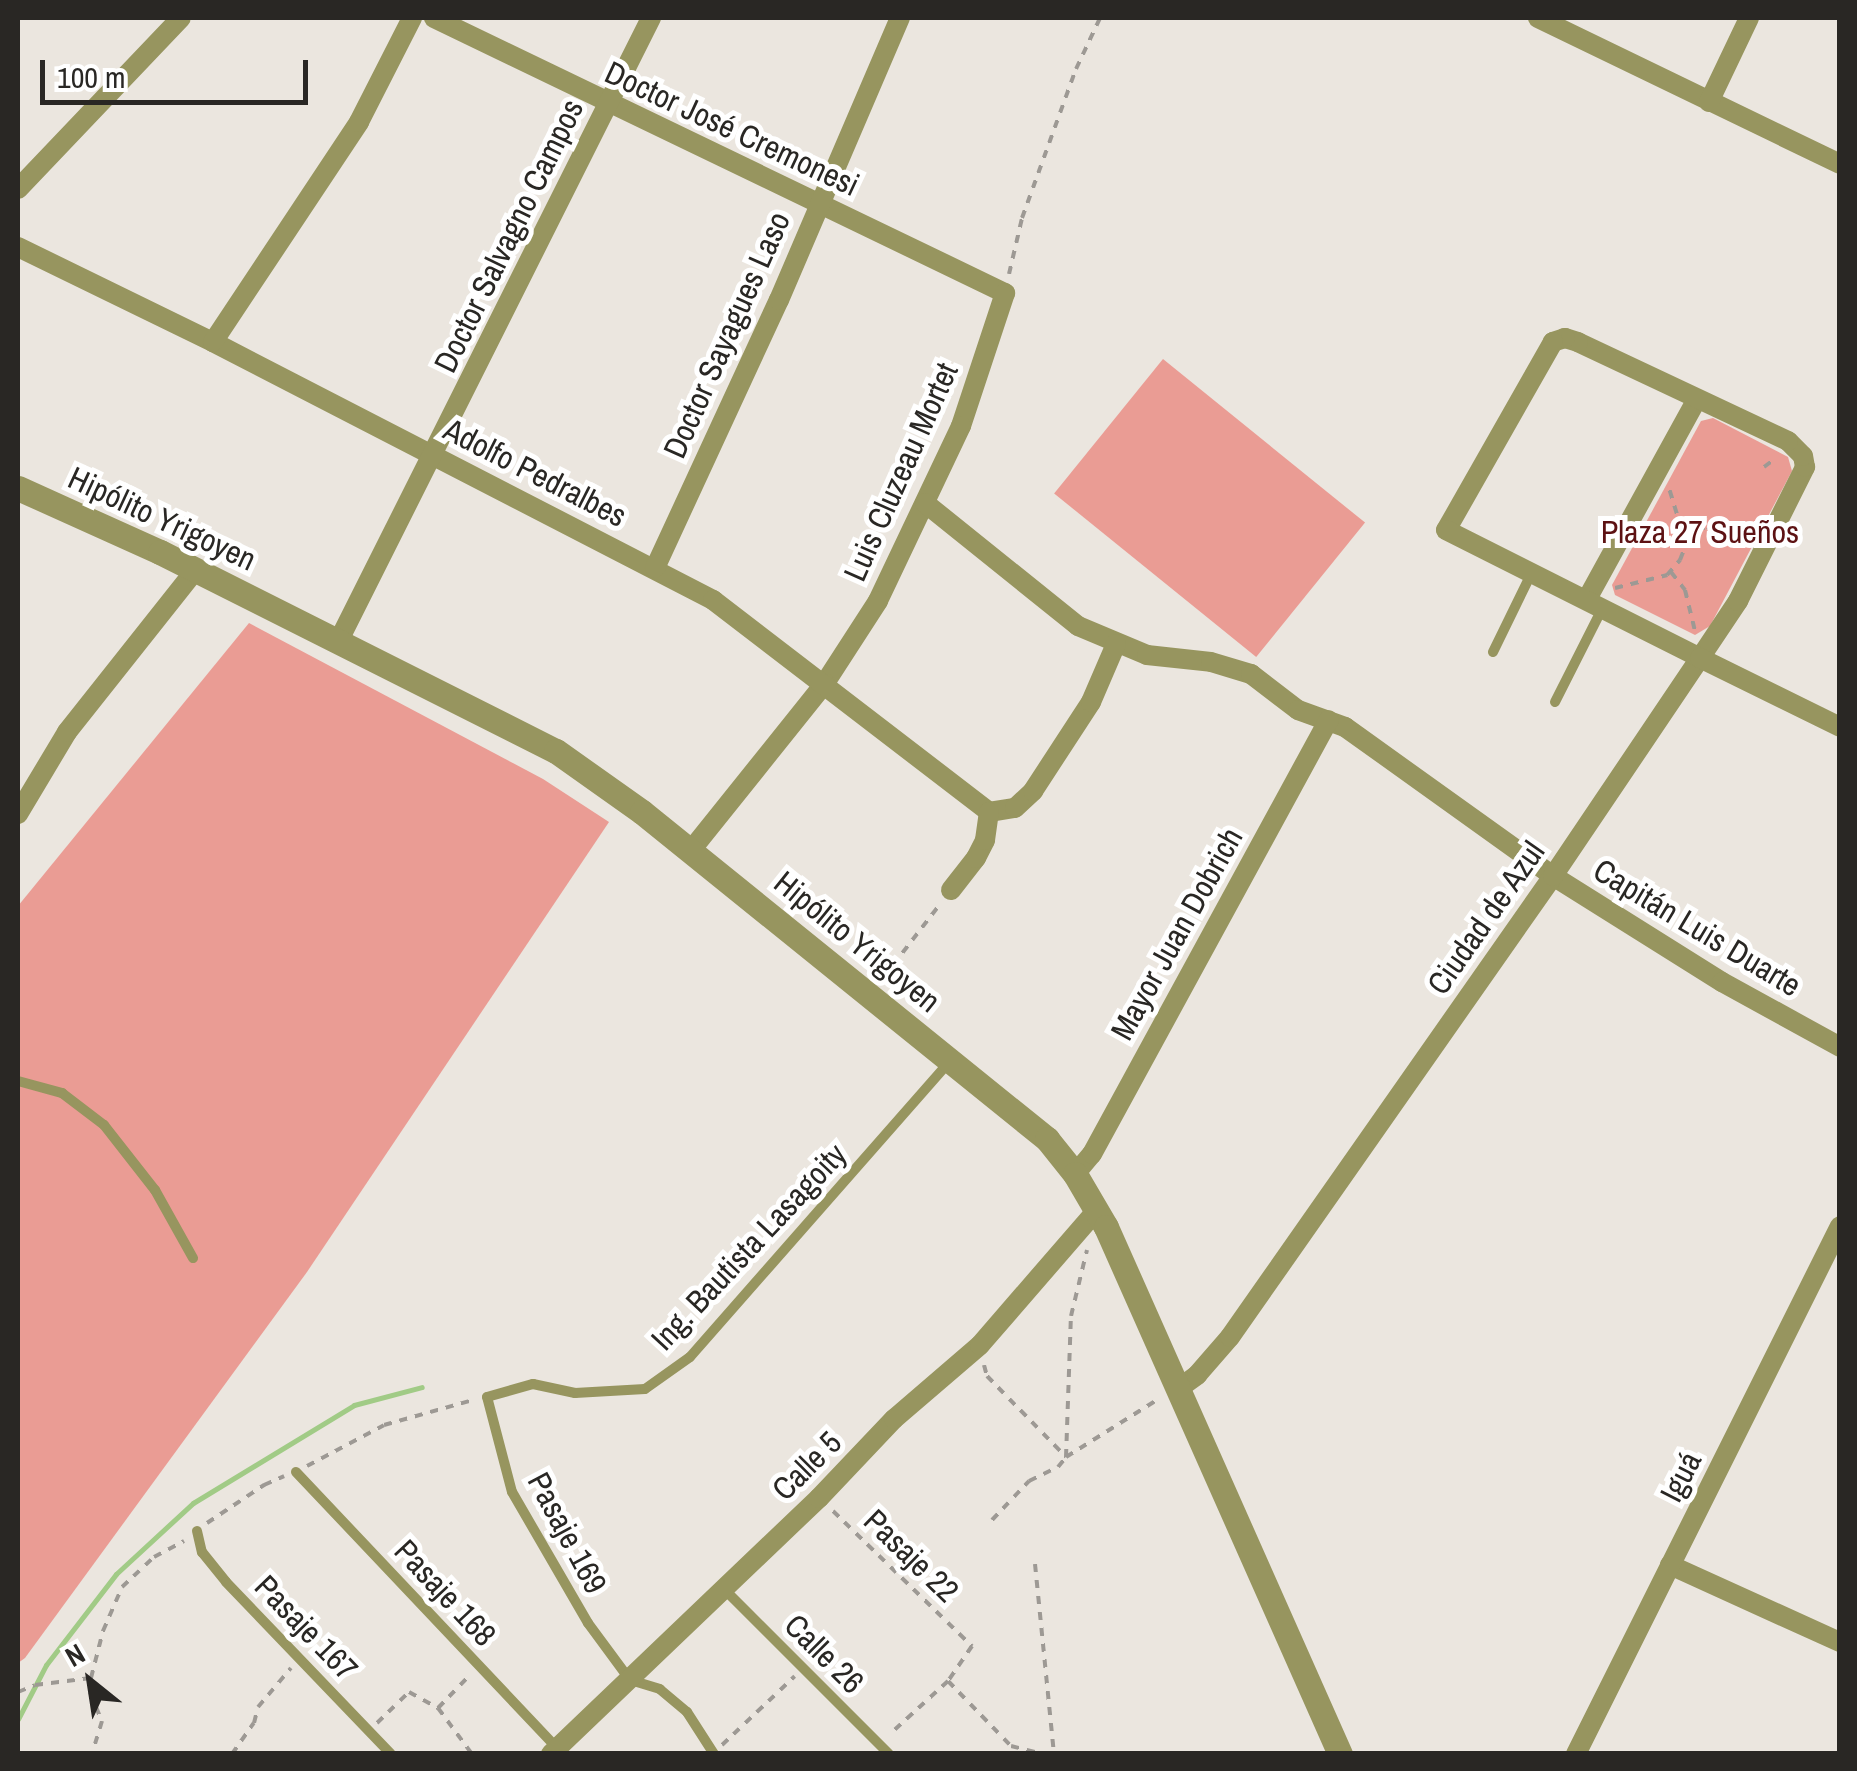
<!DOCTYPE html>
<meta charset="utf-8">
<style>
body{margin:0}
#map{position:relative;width:1857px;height:1771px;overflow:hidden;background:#ebe6df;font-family:"Archivo Narrow",sans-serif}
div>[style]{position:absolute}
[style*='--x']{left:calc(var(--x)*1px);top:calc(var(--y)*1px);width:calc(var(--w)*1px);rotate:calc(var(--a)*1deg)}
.green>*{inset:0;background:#ea9c94;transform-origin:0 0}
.stream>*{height:5px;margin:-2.5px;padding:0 2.5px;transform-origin:2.5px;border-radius:2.5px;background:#a1cb86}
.path>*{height:4px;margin-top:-2px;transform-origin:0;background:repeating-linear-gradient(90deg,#9d9994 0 8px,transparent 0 16px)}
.service>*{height:10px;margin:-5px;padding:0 5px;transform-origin:5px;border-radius:5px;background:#97955f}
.minor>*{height:20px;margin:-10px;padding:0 10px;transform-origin:10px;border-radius:10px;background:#97955f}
.tertiary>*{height:25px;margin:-12.5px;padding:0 12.5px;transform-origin:12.5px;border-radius:12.5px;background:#97955f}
span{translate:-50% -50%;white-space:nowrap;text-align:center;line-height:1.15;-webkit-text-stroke:10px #fff;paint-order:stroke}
.street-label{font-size:32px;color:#292724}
.park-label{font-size:32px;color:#5d1213}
.frame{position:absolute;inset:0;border:20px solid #292724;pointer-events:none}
.north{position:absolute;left:40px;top:1631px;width:100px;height:100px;-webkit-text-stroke:8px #fff;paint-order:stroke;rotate:330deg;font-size:28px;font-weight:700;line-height:40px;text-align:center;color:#292724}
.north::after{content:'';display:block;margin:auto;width:35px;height:45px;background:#292724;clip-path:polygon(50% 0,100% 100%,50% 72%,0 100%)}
.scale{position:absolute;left:40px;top:60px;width:268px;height:45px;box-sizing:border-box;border:5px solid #292724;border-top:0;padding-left:12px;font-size:30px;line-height:35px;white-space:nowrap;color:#292724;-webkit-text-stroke:8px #fff;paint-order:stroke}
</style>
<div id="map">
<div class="green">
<i style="left:1163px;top:359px;width:260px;height:173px;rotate:39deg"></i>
<i style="clip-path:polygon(1713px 418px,1788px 457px,1792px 471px,1710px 626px,1695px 635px,1615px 595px,1612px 585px,1701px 421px)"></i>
<i style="clip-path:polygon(249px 623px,543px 779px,609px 822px,307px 1272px,25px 1658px,18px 1663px,18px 906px)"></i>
</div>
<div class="stream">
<i style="--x:18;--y:1719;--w:61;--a:-62.6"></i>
<i style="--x:46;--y:1665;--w:115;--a:-52.4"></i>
<i style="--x:116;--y:1574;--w:105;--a:-42.7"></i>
<i style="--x:193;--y:1503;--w:188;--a:-31.3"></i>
<i style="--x:354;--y:1405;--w:70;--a:-14.8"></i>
</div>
<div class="path">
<i style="--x:1009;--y:274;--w:57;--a:-76.9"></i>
<i style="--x:1022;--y:218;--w:158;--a:-70.1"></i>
<i style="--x:1076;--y:69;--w:56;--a:-64.8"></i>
<i style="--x:1764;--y:467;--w:15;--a:-37"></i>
<i style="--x:1681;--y:533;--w:27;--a:-13"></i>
<i style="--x:1707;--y:527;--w:40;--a:20.2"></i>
<i style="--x:1671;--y:572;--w:23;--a:52"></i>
<i style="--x:1685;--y:590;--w:42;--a:76.3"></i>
<i style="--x:1615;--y:588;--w:54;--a:-14"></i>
<i style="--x:1667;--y:575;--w:20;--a:-49"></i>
<i style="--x:1680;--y:560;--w:17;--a:-69"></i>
<i style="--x:1686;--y:544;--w:59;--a:-106.9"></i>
<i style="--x:883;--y:978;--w:95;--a:-52.3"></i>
<i style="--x:984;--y:1365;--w:11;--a:75"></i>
<i style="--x:987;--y:1376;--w:113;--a:45.7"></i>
<i style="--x:1066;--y:1457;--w:111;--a:-32.1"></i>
<i style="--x:307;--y:1466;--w:87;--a:-28"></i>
<i style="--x:384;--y:1425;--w:92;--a:-15.7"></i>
<i style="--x:833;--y:1511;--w:194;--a:44.2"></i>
<i style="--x:972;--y:1646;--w:42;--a:124.4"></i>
<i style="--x:948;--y:1681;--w:79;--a:137.6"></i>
<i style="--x:992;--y:1520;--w:54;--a:-46.5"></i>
<i style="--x:1029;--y:1481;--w:32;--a:-26"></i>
<i style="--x:1058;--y:1467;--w:13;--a:-51"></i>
<i style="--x:1066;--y:1457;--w:141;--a:-88"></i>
<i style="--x:1071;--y:1316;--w:68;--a:-76.4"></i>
<i style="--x:207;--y:1523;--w:69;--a:-33.7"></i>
<i style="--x:264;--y:1485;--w:22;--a:-24"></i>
<i style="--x:1035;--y:1564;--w:191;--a:84.3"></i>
<i style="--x:91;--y:1678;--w:14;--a:94"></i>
<i style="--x:90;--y:1692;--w:31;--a:68"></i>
<i style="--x:102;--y:1721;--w:34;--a:107"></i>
<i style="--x:948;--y:1681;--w:91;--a:45.9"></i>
<i style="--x:1011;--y:1746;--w:34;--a:14"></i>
<i style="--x:18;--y:1692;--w:18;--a:-22"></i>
<i style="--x:35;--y:1685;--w:56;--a:-7.1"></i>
<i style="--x:91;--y:1678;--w:49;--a:-75.7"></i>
<i style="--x:103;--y:1631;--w:48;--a:-66.6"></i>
<i style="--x:122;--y:1587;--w:44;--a:-43.2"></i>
<i style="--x:154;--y:1557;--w:34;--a:-28"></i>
<i style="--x:438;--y:1708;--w:46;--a:-45.9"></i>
<i style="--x:377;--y:1723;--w:45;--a:-44.1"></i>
<i style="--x:409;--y:1692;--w:33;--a:29"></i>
<i style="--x:438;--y:1708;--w:57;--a:53.5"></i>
<i style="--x:722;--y:1745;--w:100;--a:-43.4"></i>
<i style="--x:232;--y:1754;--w:38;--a:-55"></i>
<i style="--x:254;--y:1723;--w:16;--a:-76"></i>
<i style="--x:258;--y:1707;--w:51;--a:-49.8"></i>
</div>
<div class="service">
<i style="--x:1493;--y:652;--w:89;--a:-64"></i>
<i style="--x:1555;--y:702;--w:104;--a:-63.2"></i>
<i style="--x:18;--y:1081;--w:46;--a:15.3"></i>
<i style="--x:62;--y:1093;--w:53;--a:37.3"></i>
<i style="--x:104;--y:1125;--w:83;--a:51.9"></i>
<i style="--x:155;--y:1190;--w:78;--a:60.8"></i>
<i style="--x:296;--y:1472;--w:380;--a:46.6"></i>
<i style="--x:197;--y:1531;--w:22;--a:77"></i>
<i style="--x:202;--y:1552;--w:38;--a:51"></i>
<i style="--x:226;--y:1582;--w:238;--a:46.2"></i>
<i style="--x:724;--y:1589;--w:233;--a:45"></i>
<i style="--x:714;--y:1754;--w:50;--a:-122.7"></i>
<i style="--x:687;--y:1712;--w:35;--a:-140"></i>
<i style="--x:660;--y:1689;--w:31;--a:-163"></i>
<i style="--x:630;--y:1680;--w:71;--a:-126.4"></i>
<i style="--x:588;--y:1623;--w:151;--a:-120.1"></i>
<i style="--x:512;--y:1492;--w:98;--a:-104.7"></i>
<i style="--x:487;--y:1397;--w:48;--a:-15.8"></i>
<i style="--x:533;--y:1384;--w:43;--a:12.1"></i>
<i style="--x:575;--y:1393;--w:70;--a:-3.3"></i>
<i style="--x:645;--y:1389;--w:55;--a:-35.4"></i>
<i style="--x:690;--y:1357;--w:395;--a:-48.7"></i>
</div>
<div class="minor">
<i style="--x:434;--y:18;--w:634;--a:25.72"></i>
<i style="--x:1005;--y:293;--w:140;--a:108.3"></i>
<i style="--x:961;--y:426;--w:194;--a:115.4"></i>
<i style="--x:878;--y:601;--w:98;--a:122.9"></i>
<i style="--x:825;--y:683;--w:214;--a:128.7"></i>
<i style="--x:1538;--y:18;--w:335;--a:25.8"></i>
<i style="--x:1709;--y:102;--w:93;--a:-64.5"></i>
<i style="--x:18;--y:189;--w:236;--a:-46.4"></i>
<i style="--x:18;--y:247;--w:217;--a:26"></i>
<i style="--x:213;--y:342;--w:563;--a:27.29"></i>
<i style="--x:713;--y:600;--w:348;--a:37.5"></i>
<i style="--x:213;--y:342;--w:264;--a:-56.4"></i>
<i style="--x:359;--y:122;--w:117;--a:-63"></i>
<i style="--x:925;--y:503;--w:196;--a:38.8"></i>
<i style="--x:1078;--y:626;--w:75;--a:22.8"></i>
<i style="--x:1147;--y:655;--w:64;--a:6.2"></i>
<i style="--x:1211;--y:662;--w:42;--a:16.7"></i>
<i style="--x:1251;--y:674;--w:59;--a:37.5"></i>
<i style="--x:1298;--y:710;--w:50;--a:19.9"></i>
<i style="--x:1345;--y:727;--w:256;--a:35.6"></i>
<i style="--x:1553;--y:876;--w:199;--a:32.1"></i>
<i style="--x:1722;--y:982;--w:135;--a:28.8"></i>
<i style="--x:655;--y:568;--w:295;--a:-65.2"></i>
<i style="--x:779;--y:300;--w:307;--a:-66.8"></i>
<i style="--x:1587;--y:599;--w:228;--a:-61.2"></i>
<i style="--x:339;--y:640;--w:696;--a:-63.36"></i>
<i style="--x:989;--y:812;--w:26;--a:-9"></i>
<i style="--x:1015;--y:808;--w:25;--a:-43"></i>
<i style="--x:1033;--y:791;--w:106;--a:-56.9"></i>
<i style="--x:1091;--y:702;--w:63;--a:-66.7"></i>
<i style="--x:18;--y:814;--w:96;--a:-59.1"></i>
<i style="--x:67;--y:732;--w:208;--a:-51.6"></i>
<i style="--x:951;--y:890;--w:41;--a:-52"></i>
<i style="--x:976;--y:858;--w:20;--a:-63"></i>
<i style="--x:985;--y:840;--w:28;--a:-82"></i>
<i style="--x:1075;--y:1174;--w:26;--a:-50"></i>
<i style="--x:1092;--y:1154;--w:494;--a:-61.4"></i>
<i style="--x:1178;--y:1389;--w:24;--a:-36"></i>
<i style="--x:1197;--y:1375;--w:50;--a:-49"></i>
<i style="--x:1230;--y:1337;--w:563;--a:-54.98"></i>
<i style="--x:1553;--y:876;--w:263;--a:-56"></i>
<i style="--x:1700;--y:658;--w:69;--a:-56.3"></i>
<i style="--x:1738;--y:601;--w:150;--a:-63.4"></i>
<i style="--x:1805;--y:467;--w:11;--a:-100"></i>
<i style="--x:1803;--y:456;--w:21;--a:-135"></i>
<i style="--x:1788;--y:441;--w:232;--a:-154.8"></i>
<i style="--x:1578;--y:342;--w:14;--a:-163"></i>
<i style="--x:1565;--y:338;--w:13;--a:162"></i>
<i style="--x:1553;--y:342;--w:216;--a:119.6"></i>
<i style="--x:1446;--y:530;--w:284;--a:26.7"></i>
<i style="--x:1700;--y:658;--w:156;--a:26.2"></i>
<i style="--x:1670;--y:1565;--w:187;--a:24.4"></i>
<i style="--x:551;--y:1754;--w:371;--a:-43.7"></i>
<i style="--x:819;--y:1498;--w:109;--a:-46.5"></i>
<i style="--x:894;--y:1419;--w:113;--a:-40.7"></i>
<i style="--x:980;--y:1345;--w:177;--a:-49.1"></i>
<i style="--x:1576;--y:1754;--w:590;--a:-63.43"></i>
</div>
<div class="tertiary">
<i style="--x:18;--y:488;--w:156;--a:24.3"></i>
<i style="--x:160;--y:552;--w:443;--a:26.7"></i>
<i style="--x:556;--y:751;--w:105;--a:35.3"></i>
<i style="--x:642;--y:812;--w:521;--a:38.92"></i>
<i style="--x:1047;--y:1139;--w:45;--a:51.3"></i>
<i style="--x:1075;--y:1174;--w:61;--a:59.7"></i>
<i style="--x:1106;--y:1227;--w:577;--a:66.06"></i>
</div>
<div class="street-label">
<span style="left:732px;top:129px;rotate:25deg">Doctor José Cremonesi</span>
<span style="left:509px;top:236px;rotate:-64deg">Doctor Salvagno Campos</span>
<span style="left:727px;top:335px;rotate:-66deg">Doctor Sayagues Laso</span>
<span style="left:901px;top:472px;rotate:-66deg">Luis Cluzeau Mortet</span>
<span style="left:535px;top:473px;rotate:27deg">Adolfo Pedralbes</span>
<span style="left:162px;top:519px;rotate:25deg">Hipólito Yrigoyen</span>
<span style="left:1486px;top:918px;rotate:-55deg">Ciudad de Azul</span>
<span style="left:1697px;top:928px;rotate:31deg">Capitán Luis Duarte</span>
<span style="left:1177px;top:934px;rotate:-61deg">Mayor Juan Dobrich</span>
<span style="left:857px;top:942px;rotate:39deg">Hipólito Yrigoyen</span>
<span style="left:749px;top:1247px;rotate:-47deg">Ing. Bautista Lasagoity</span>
<span style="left:807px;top:1466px;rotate:-45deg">Calle 5</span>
<span style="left:1681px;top:1477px;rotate:-63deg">Iguá</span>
<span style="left:567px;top:1533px;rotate:62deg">Pasaje 169</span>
<span style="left:911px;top:1556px;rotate:44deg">Pasaje 22</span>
<span style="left:445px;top:1593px;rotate:47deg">Pasaje 168</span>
<span style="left:306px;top:1628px;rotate:46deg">Pasaje 167</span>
<span style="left:824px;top:1654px;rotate:45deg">Calle 26</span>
</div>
<div class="park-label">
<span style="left:1700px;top:532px">Plaza 27 Sueños</span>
</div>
<div class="frame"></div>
<div class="north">N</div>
<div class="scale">100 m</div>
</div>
